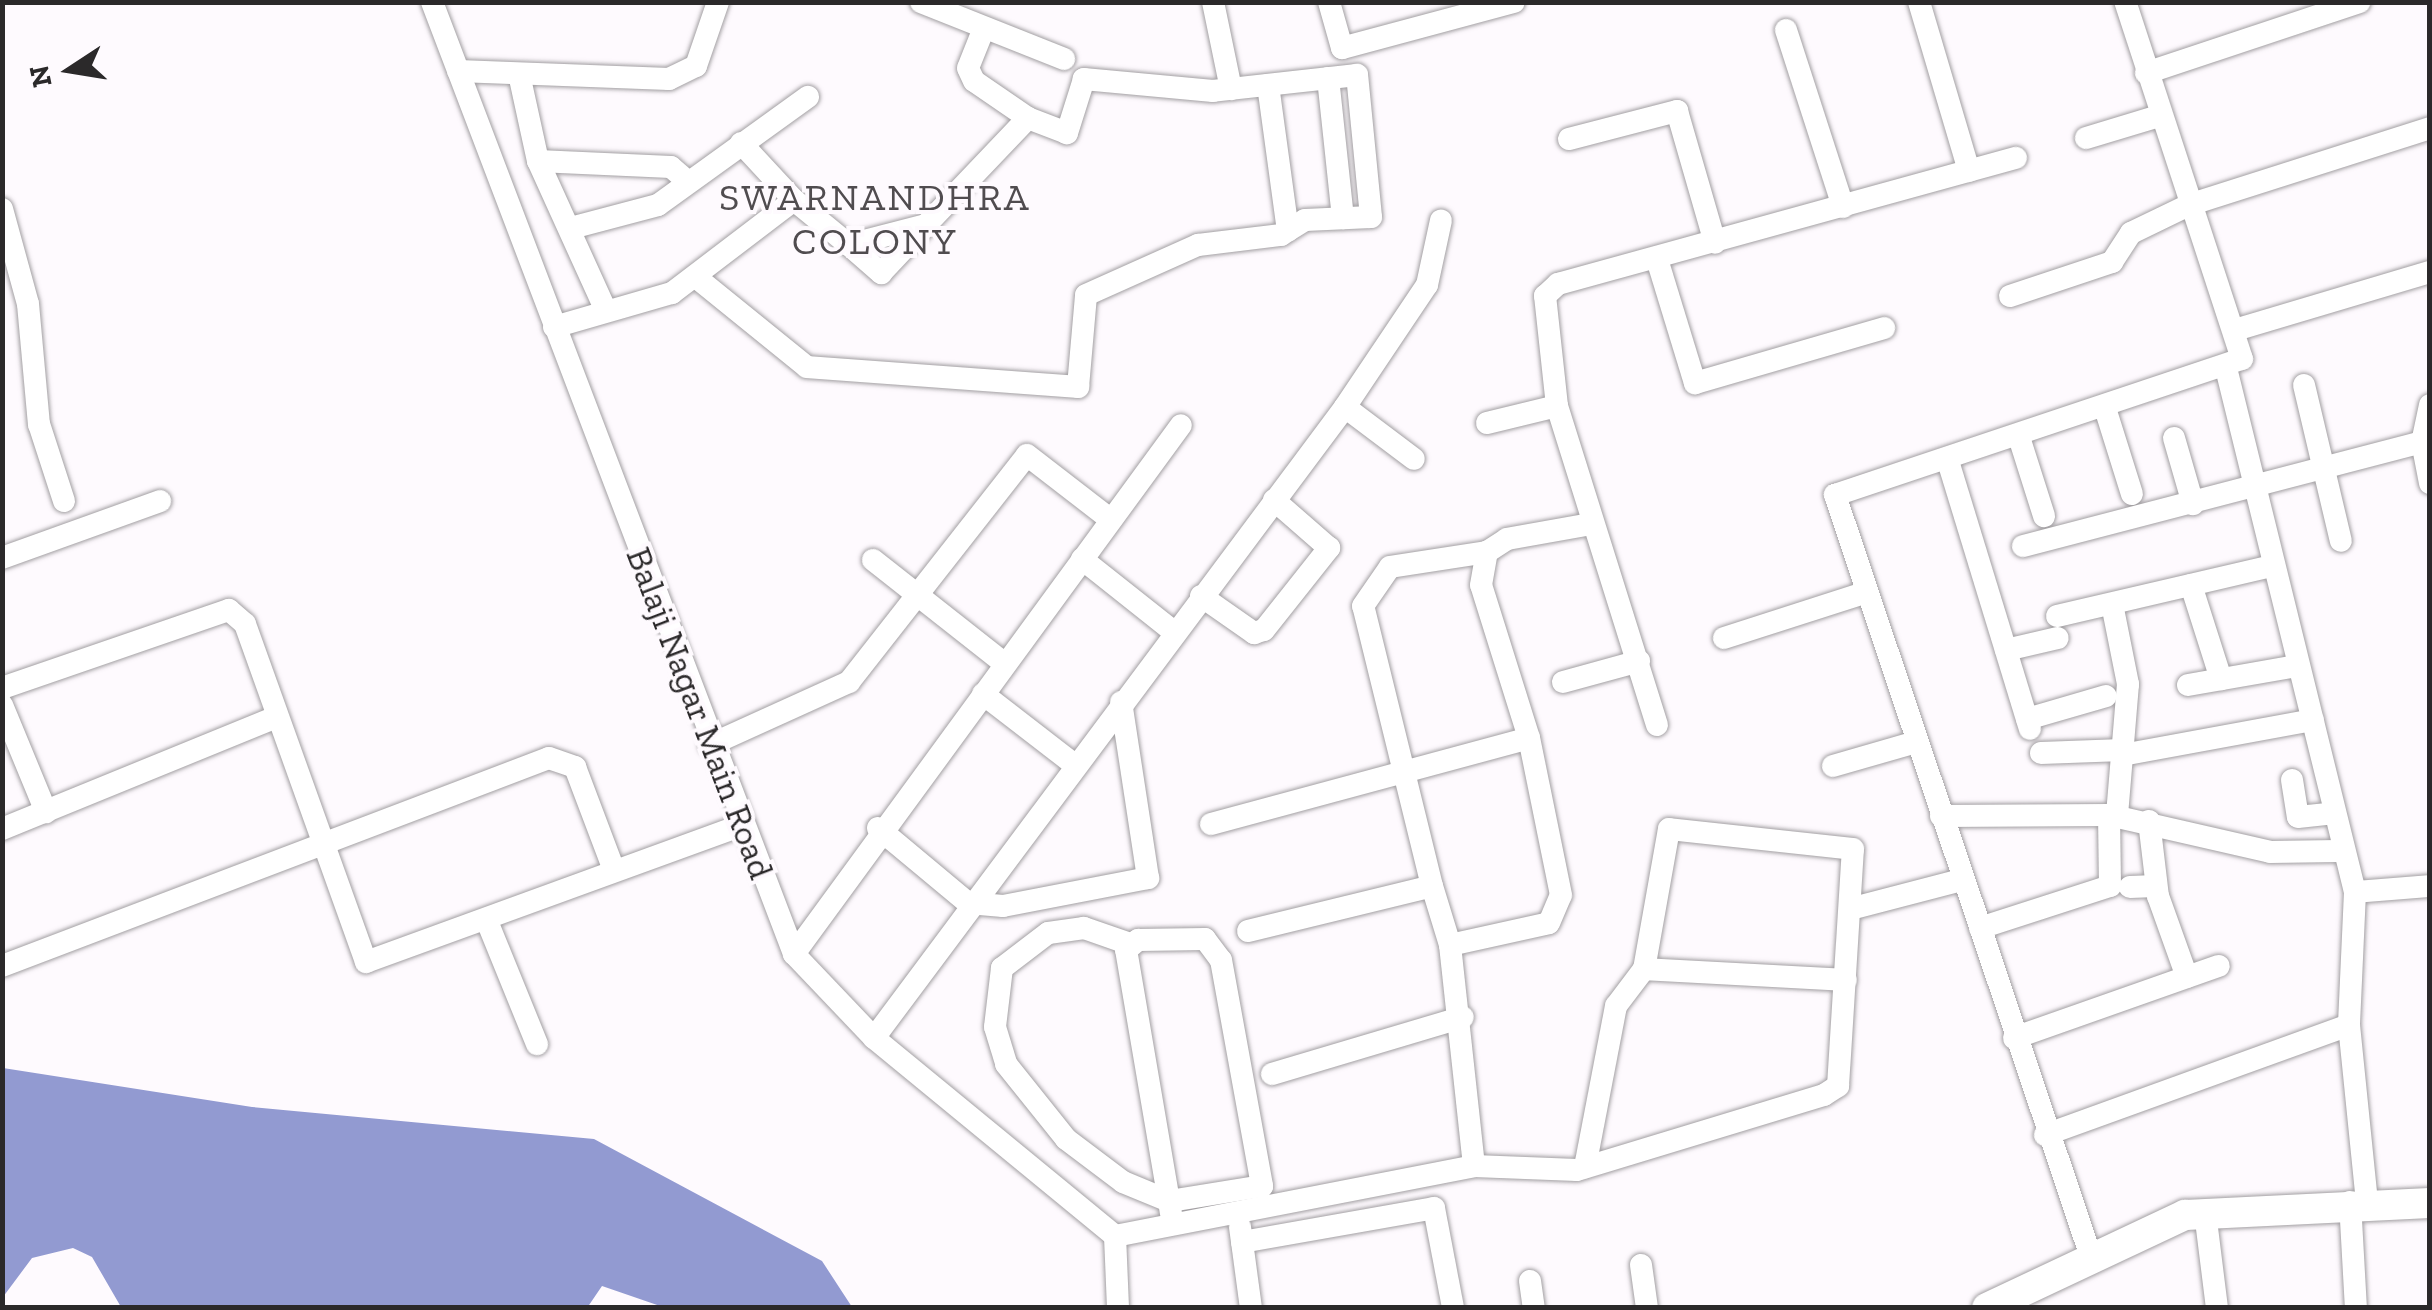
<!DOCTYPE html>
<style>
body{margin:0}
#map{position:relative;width:2432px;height:1310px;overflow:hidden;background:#fefafe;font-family:"Zilla Slab",serif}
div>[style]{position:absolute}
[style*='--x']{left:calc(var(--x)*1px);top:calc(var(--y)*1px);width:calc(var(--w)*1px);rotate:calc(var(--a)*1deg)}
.water>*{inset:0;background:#929ad1}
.roads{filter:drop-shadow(0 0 2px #a29fa2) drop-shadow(0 0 2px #a29fa2)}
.minor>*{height:22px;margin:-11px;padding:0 11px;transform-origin:11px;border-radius:11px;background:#fff}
.major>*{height:30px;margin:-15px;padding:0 15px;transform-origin:15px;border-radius:15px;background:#fff}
span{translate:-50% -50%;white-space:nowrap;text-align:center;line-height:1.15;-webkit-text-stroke:8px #fefafe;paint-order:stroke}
.street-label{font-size:35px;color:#2b292a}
.neighbourhood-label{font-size:38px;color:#504c4f;letter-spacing:2.5px}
.frame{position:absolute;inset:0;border:5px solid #2b292a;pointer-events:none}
.north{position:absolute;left:20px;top:20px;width:100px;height:100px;-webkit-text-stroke:8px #fefafe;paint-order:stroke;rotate:258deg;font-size:28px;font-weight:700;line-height:40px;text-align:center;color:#2b292a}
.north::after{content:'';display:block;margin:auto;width:35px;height:45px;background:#2b292a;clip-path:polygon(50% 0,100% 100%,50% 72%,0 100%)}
</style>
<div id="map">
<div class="water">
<i style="clip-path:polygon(3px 1068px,252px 1107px,594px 1139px,822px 1261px,852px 1307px,663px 1307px,602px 1286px,587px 1308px,121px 1307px,92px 1257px,73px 1248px,32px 1258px,3px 1297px)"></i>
</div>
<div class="roads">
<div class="minor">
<i style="--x:432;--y:2;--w:1019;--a:69.18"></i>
<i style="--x:794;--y:954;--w:116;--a:46.4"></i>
<i style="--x:874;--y:1038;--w:312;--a:39.4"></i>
<i style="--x:1115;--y:1236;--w:72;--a:87.6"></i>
<i style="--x:921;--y:2;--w:154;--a:21.7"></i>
<i style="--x:1213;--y:2;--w:89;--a:78.3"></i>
<i style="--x:1329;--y:2;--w:48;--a:74.2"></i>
<i style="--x:1342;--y:48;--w:178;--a:-15"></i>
<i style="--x:1919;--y:2;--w:176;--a:73.5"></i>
<i style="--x:1786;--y:30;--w:186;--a:72.1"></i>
<i style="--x:458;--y:71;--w:211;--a:2.2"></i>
<i style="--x:669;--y:79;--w:30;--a:-26"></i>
<i style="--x:696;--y:66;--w:68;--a:-71"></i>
<i style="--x:2146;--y:73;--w:225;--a:-18.4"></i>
<i style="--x:519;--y:74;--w:89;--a:77.7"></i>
<i style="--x:538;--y:161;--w:165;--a:65.6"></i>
<i style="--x:1328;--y:78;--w:141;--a:83.9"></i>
<i style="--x:1268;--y:85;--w:147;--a:82.2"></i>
<i style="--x:2086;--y:138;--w:76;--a:-16.8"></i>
<i style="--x:1569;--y:139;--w:112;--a:-14.5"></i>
<i style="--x:1677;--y:111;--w:137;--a:73.9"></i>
<i style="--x:741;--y:143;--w:78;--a:47.1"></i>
<i style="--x:538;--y:161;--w:133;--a:2.6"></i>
<i style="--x:671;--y:167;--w:21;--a:41"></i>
<i style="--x:2;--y:209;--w:98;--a:74.7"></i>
<i style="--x:28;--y:304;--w:121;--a:84.8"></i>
<i style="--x:39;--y:424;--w:81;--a:72"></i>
<i style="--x:571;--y:228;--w:90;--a:-14.8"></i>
<i style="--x:658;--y:205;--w:185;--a:-35.8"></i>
<i style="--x:849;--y:245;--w:43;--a:41.2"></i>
<i style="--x:881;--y:273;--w:66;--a:-46.8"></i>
<i style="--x:1657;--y:259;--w:130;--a:73"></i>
<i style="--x:1695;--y:383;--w:197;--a:-16.2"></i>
<i style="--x:697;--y:278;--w:141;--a:39"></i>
<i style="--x:807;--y:367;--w:272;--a:4.2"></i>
<i style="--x:1078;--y:387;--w:92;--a:-85"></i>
<i style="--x:1086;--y:295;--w:123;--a:-24.1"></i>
<i style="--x:1198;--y:245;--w:84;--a:-6.9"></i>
<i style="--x:1281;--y:235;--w:28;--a:-32"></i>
<i style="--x:1305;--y:220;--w:66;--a:-2.6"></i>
<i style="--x:1371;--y:217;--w:143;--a:-95.6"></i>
<i style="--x:1357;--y:75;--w:145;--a:173.7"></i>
<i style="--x:1213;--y:91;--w:130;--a:-174.7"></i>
<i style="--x:1084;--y:79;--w:57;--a:107.5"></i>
<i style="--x:1067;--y:133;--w:42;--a:-159"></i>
<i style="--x:2010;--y:296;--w:108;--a:-18.4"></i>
<i style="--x:2112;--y:262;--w:35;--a:-57"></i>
<i style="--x:2131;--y:233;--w:64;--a:-25.8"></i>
<i style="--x:2189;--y:205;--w:253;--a:-17.7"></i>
<i style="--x:554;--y:327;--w:123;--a:-16.1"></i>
<i style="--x:672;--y:293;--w:153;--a:-37.3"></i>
<i style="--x:794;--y:200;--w:71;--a:39.3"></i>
<i style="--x:849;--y:245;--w:80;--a:-14.6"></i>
<i style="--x:926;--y:225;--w:148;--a:-46.4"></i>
<i style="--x:1028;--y:118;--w:65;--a:-145.6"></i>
<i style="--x:974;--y:81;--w:14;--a:-115"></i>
<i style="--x:968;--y:68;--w:43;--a:-68.2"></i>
<i style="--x:2235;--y:330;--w:203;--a:-16.6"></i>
<i style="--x:2226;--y:368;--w:540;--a:76.17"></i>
<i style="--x:2355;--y:892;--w:133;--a:92.6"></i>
<i style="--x:2349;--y:1025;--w:178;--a:84.2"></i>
<i style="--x:2304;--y:385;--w:160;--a:76.7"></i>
<i style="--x:2430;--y:405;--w:38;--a:102"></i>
<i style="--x:2422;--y:442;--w:42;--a:79"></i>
<i style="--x:1345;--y:407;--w:86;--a:37"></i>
<i style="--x:2105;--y:408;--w:90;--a:72.6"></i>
<i style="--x:1487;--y:423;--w:72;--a:-13.7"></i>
<i style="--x:2019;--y:437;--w:83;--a:72.4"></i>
<i style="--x:2174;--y:438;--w:69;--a:73.9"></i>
<i style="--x:1948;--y:461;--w:280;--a:73"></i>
<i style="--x:2023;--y:546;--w:412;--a:-14.6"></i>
<i style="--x:2;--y:558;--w:168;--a:-19.8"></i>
<i style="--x:1082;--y:559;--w:116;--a:38.4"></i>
<i style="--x:873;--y:560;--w:167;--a:38.2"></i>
<i style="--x:2191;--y:585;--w:99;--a:72.3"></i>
<i style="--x:1201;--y:596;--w:65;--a:34.9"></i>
<i style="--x:1254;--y:633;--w:10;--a:-17"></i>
<i style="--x:1264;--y:630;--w:105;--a:-51.6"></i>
<i style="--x:1329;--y:548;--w:73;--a:-138.9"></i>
<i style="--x:2112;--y:604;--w:82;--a:78.7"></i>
<i style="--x:2128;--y:684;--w:132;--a:94.8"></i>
<i style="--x:2057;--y:616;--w:221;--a:-13.1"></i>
<i style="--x:1724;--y:638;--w:150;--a:-17.8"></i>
<i style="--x:2006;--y:650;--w:53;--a:-13"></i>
<i style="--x:1563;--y:682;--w:79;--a:-15.4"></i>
<i style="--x:2188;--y:685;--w:111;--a:-9.9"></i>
<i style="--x:2;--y:688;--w:240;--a:-19"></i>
<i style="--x:229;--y:610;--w:21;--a:41"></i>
<i style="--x:245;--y:624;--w:359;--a:70.3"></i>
<i style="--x:366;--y:962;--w:400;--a:-20"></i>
<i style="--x:983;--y:694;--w:116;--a:37.7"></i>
<i style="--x:2;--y:705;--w:116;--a:67.6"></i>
<i style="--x:2027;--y:719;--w:82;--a:-16.2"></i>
<i style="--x:1657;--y:725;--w:334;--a:-107.4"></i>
<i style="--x:1557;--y:406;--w:111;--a:-96.2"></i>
<i style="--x:1545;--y:296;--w:18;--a:-43"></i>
<i style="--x:1558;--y:284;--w:475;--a:-15.4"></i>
<i style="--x:710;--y:745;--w:153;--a:-24.4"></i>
<i style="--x:849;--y:682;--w:288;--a:-51.9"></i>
<i style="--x:1027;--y:455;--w:106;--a:37.7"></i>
<i style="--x:2041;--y:753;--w:82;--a:-2.1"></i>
<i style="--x:2122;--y:755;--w:194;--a:-10.4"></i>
<i style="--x:1833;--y:766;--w:86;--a:-16.1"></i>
<i style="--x:2292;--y:780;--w:37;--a:81"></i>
<i style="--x:2298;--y:817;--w:37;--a:-6"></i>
<i style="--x:1941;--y:816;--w:168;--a:-0.3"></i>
<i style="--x:2109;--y:815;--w:165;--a:12.9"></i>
<i style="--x:2270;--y:852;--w:68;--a:-0.8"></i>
<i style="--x:2149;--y:821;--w:76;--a:83.2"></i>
<i style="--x:2158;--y:896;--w:86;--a:70.3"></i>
<i style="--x:1211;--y:824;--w:329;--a:-15.1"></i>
<i style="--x:878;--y:828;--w:117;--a:39.8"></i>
<i style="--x:968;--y:903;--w:35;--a:5"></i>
<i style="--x:1003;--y:906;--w:148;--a:-10.9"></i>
<i style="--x:1148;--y:878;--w:178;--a:-98.7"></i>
<i style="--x:2;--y:829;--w:297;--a:-22.2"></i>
<i style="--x:1432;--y:886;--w:62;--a:73"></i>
<i style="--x:2130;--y:887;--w:26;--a:-2"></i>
<i style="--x:2355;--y:892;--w:75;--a:-4.6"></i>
<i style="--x:1850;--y:909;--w:115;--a:-14.6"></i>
<i style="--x:487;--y:921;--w:133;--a:67.9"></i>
<i style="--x:1980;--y:928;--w:137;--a:-17.9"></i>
<i style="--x:2110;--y:886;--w:71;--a:-90.8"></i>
<i style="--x:1248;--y:931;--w:189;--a:-13.7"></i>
<i style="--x:1432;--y:886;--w:288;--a:-103.8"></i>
<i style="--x:1363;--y:606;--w:47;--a:-55.3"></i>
<i style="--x:1390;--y:567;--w:98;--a:-8.8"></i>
<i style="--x:1205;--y:939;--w:26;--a:53"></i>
<i style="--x:1221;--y:960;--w:230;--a:79.7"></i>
<i style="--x:1262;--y:1186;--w:94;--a:170.8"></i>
<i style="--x:1169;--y:1201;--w:255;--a:-99.7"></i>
<i style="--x:1126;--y:950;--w:16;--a:-40"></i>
<i style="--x:1138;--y:940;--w:67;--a:-0.9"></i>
<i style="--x:1130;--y:944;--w:49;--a:-160.8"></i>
<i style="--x:1084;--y:928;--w:36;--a:172"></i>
<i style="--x:1048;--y:933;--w:58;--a:142.7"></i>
<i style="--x:1002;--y:968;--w:59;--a:96.8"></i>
<i style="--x:995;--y:1027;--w:39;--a:73"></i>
<i style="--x:1006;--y:1064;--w:96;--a:51.3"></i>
<i style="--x:1066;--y:1139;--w:71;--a:37"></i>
<i style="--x:1123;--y:1182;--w:50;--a:22.4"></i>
<i style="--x:1169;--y:1201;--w:12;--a:81"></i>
<i style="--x:794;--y:954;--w:655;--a:-53.81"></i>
<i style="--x:2;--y:966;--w:585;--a:-20.82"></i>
<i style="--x:549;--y:758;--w:28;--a:19"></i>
<i style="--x:575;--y:767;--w:110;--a:69.3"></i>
<i style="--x:1644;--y:969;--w:202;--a:3.1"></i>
<i style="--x:874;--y:1038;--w:787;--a:-53.26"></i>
<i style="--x:1345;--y:407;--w:147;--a:-56.1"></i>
<i style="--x:1427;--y:285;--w:66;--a:-77.8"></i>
<i style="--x:2014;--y:1038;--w:217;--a:-19.4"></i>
<i style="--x:1272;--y:1074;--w:199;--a:-16.6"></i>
<i style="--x:2045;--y:1135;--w:323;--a:-19.9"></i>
<i style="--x:1474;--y:1166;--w:222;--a:-96.2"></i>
<i style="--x:1450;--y:945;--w:101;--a:-12.5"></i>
<i style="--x:1549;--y:923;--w:30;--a:-67"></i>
<i style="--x:1561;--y:895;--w:160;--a:-101.5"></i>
<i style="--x:1529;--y:738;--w:160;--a:-107.4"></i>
<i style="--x:1481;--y:585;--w:34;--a:-80"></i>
<i style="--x:1487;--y:552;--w:24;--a:-33"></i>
<i style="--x:1507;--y:539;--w:85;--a:-10.1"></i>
<i style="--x:2350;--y:1202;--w:106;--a:86.8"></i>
<i style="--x:2205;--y:1212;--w:97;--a:82.9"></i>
<i style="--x:1240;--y:1227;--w:82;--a:82.3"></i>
<i style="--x:1115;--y:1236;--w:366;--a:-11"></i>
<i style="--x:1474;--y:1166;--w:103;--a:2.2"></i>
<i style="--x:1577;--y:1170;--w:258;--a:-16.9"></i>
<i style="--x:1824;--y:1095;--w:17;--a:-33"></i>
<i style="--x:1838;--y:1086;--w:237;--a:-86.4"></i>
<i style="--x:1853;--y:849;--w:185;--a:-173.8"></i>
<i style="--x:1669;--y:829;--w:142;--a:100.1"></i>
<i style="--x:1644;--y:969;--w:46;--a:127.1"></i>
<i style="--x:1616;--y:1006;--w:164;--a:100.9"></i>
<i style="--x:1242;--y:1242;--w:195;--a:-10"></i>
<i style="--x:1434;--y:1208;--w:102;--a:79.2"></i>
<i style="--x:2090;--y:1254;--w:801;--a:-108.57"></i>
<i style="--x:1835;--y:495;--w:429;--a:-18.5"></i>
<i style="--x:2242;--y:359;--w:376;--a:-108.1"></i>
<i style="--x:1641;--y:1265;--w:43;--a:82.1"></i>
<i style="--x:1530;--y:1281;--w:27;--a:82"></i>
</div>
<div class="major">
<i style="--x:1987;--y:1308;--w:219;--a:-25.2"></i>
<i style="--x:2185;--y:1215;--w:245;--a:-2.8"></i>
</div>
</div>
<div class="street-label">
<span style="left:700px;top:713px;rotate:69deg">Balaji Nagar Main Road</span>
</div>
<div class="neighbourhood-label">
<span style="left:875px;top:220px">SWARNANDHRA<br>COLONY</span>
</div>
<div class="frame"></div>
<div class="north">N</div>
</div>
